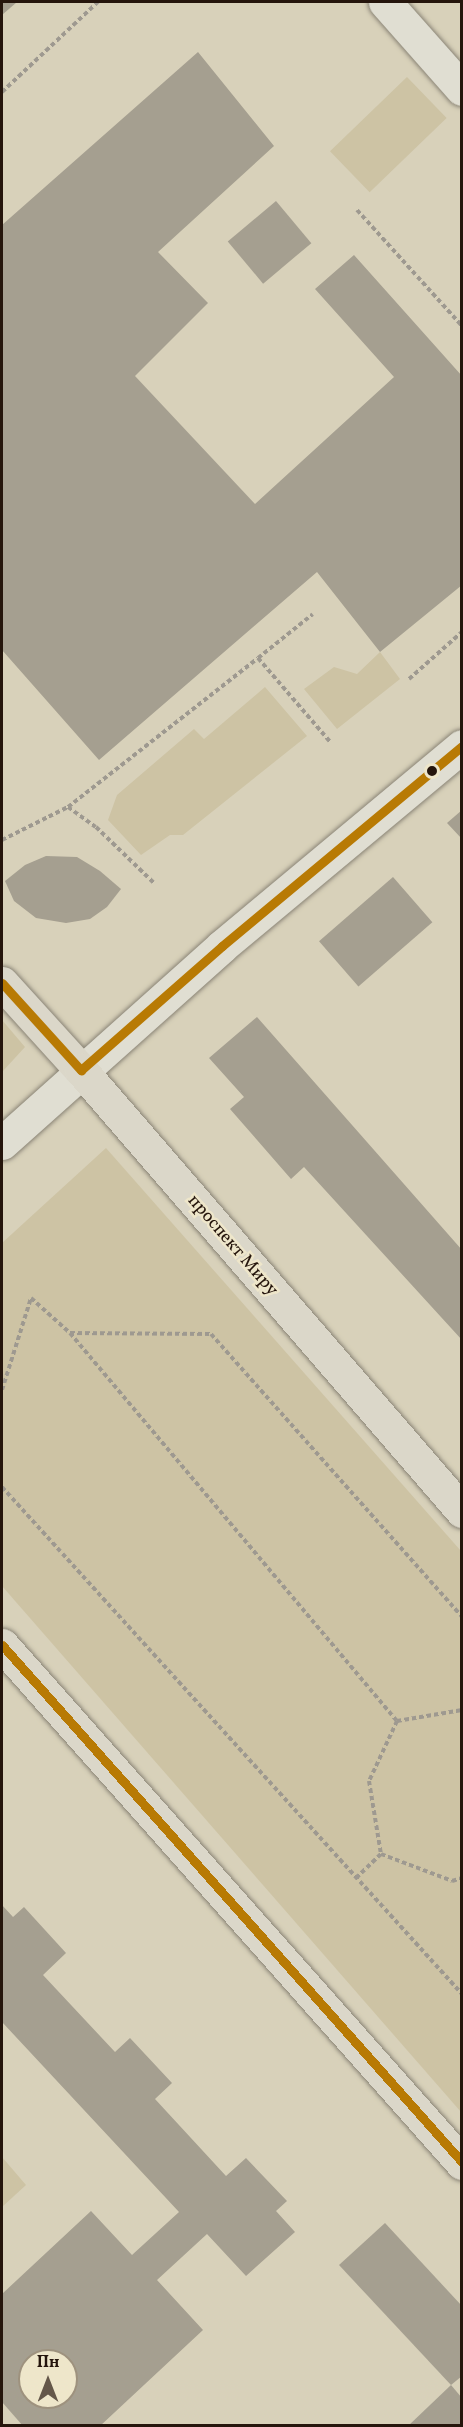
<!DOCTYPE html>
<meta charset="utf-8">
<style>
body{margin:0}
#map{position:relative;width:463px;height:2427px;overflow:hidden;background:#d8d1ba;font-family:Vollkorn,serif}
div>[style]{position:absolute}
[style*='--x']{left:calc(var(--x)*1px);top:calc(var(--y)*1px);width:calc(var(--w)*1px);rotate:calc(var(--a)*1deg)}
.green>*{inset:0;background:#cdc3a4;transform-origin:0 0}
.building>*{inset:0;background:#a59f90;transform-origin:0 0}
.path>*{height:4px;margin-top:-2px;transform-origin:0;background:repeating-linear-gradient(90deg,#9e9990 0 4.5px,transparent 0 7.5px)}
.roads{filter:drop-shadow(0 0 2px #8a8476) drop-shadow(0 0 2px #8a8476)}
.street>*{height:33px;margin:-16.5px;padding:0 16.5px;transform-origin:16.5px;border-radius:16.5px;background:#e0ded2}
.secondary>*{height:33px;margin:-16.5px;padding:0 16.5px;transform-origin:16.5px;border-radius:16.5px;background:#e0ded2}
.primary>*{height:33px;margin:-16.5px;padding:0 16.5px;transform-origin:16.5px;border-radius:16.5px;background:#dbd7c9}
.bus-1>*{height:9px;margin:-4.5px;padding:0 4.5px;transform-origin:4.5px;border-radius:4.5px;background:#b87a04}
.dots>*{width:16px;height:16px;translate:-50% -50%;box-sizing:border-box;border:3px solid #eee6ca;border-radius:50%}
span{translate:-50% -50%;white-space:nowrap;text-align:center;line-height:1.15;-webkit-text-stroke:5px #eee6ca;paint-order:stroke}
.street-label{font-size:18px;color:#25150c}
.frame{position:absolute;inset:0;border:3px solid #25150c;pointer-events:none}
.north{position:absolute;left:18px;top:2349px;width:60px;height:60px;box-sizing:border-box;background:#eee6ca;border:2px solid #9e927e;border-radius:50%;rotate:0deg;font-size:16px;font-weight:700;line-height:24px;text-align:center;color:#25150c}
.north::after{content:'';display:block;margin:auto;width:21px;height:27px;background:#645749;clip-path:polygon(50% 0,100% 100%,50% 72%,0 100%)}
</style>
<div id="map">
<div class="green">
<i style="left:407px;top:77px;width:57px;height:107px;rotate:46deg"></i>
<i style="clip-path:polygon(380px 652px,400px 679px,337px 729px,304px 689px,334px 667px,357px 674px)"></i>
<i style="clip-path:polygon(265px 687px,307px 736px,183px 835px,170px 835px,141px 855px,108px 820px,117px 795px,194px 729px,204px 739px)"></i>
<i style="clip-path:polygon(2px 1020px,25px 1047px,3px 1071px,2px 1069px)"></i>
<i style="clip-path:polygon(106px 1148px,461px 1551px,461px 2112px,2px 1586px,2px 1243px)"></i>
<i style="clip-path:polygon(2px 2157px,26px 2185px,2px 2207px)"></i>
</div>
<div class="building">
<i style="clip-path:polygon(2px 2px,17px 2px,2px 15px)"></i>
<i style="clip-path:polygon(198px 52px,274px 146px,158px 252px,208px 303px,135px 376px,255px 504px,394px 377px,315px 289px,354px 255px,462px 376px,462px 585px,380px 652px,317px 572px,99px 760px,2px 650px,2px 225px)"></i>
<i style="left:276px;top:201px;width:55px;height:63px;rotate:50deg"></i>
<i style="clip-path:polygon(462px 810px,462px 839px,447px 823px)"></i>
<i style="clip-path:polygon(46px 856px,77px 857px,100px 871px,121px 889px,107px 907px,90px 919px,66px 923px,36px 918px,14px 901px,5px 881px,25px 865px)"></i>
<i style="left:393px;top:877px;width:60px;height:98px;rotate:49deg"></i>
<i style="clip-path:polygon(257px 1017px,462px 1250px,462px 1340px,304px 1167px,291px 1179px,230px 1109px,244px 1097px,209px 1058px)"></i>
<i style="clip-path:polygon(evenodd,2px 1905px,13px 1917px,24px 1907px,66px 1953px,43px 1975px,115px 2052px,130px 2038px,172px 2083px,155px 2099px,226px 2176px,246px 2158px,287px 2201px,276px 2211px,295px 2232px,246px 2276px,207px 2234px,157px 2280px,203px 2330px,100px 2426px,23px 2426px,2px 2402px,2px 2294px,91px 2211px,132px 2255px,179px 2212px,2px 2022px,2px 1905px,30px 2361px,66px 2361px,66px 2397px,30px 2397px,30px 2361px)"></i>
<i style="clip-path:polygon(385px 2223px,462px 2306px,462px 2376px,451px 2385px,339px 2265px)"></i>
<i style="clip-path:polygon(451px 2385px,462px 2398px,462px 2426px,408px 2426px)"></i>
</div>
<div class="path">
<i style="--x:2;--y:92;--w:132;--a:-43.2"></i>
<i style="--x:357;--y:210;--w:156;--a:47.8"></i>
<i style="--x:258;--y:658;--w:70;--a:-38.7"></i>
<i style="--x:409;--y:679;--w:71;--a:-41.6"></i>
<i style="--x:68;--y:807;--w:34;--a:36"></i>
<i style="--x:96;--y:827;--w:82;--a:44"></i>
<i style="--x:2;--y:840;--w:74;--a:-26.6"></i>
<i style="--x:68;--y:807;--w:241;--a:-38.1"></i>
<i style="--x:258;--y:658;--w:112;--a:49.3"></i>
<i style="--x:70;--y:1333;--w:141;--a:0.4"></i>
<i style="--x:211;--y:1334;--w:378;--a:48.4"></i>
<i style="--x:2;--y:1390;--w:96;--a:-72.5"></i>
<i style="--x:31;--y:1298;--w:52;--a:41.9"></i>
<i style="--x:70;--y:1333;--w:507;--a:49.88"></i>
<i style="--x:2;--y:1487;--w:685;--a:47.78"></i>
<i style="--x:397;--y:1721;--w:66;--a:115"></i>
<i style="--x:369;--y:1781;--w:74;--a:80.7"></i>
<i style="--x:381;--y:1854;--w:76;--a:20.8"></i>
<i style="--x:452;--y:1881;--w:10;--a:-17"></i>
<i style="--x:397;--y:1721;--w:66;--a:-9.6"></i>
<i style="--x:356;--y:1878;--w:35;--a:-44"></i>
</div>
<div class="roads">
<div class="street">
<i style="--x:385;--y:2;--w:116;--a:48.5"></i>
</div>
<div class="secondary">
<i style="--x:2;--y:1143;--w:295;--a:-41.8"></i>
<i style="--x:222;--y:946;--w:312;--a:-39.8"></i>
</div>
<div class="primary">
<i style="--x:2;--y:983;--w:118;--a:47.8"></i>
<i style="--x:81;--y:1070;--w:583;--a:49.17"></i>
<i style="--x:2;--y:1645;--w:693;--a:48.39"></i>
</div>
</div>
<div class="bus-1">
<i style="--x:2;--y:983;--w:118;--a:47.8"></i>
<i style="--x:81;--y:1070;--w:188;--a:-41.3"></i>
<i style="--x:222;--y:946;--w:312;--a:-39.8"></i>
<i style="--x:2;--y:1645;--w:692;--a:48.34"></i>
</div>
<div class="dots">
<i style="left:432px;top:771px;background:#25150c"></i>
</div>
<div class="street-label">
<span style="left:232px;top:1246px;rotate:49deg">проспект Миру</span>
</div>
<div class="frame"></div>
<div class="north">Пн</div>
</div>
